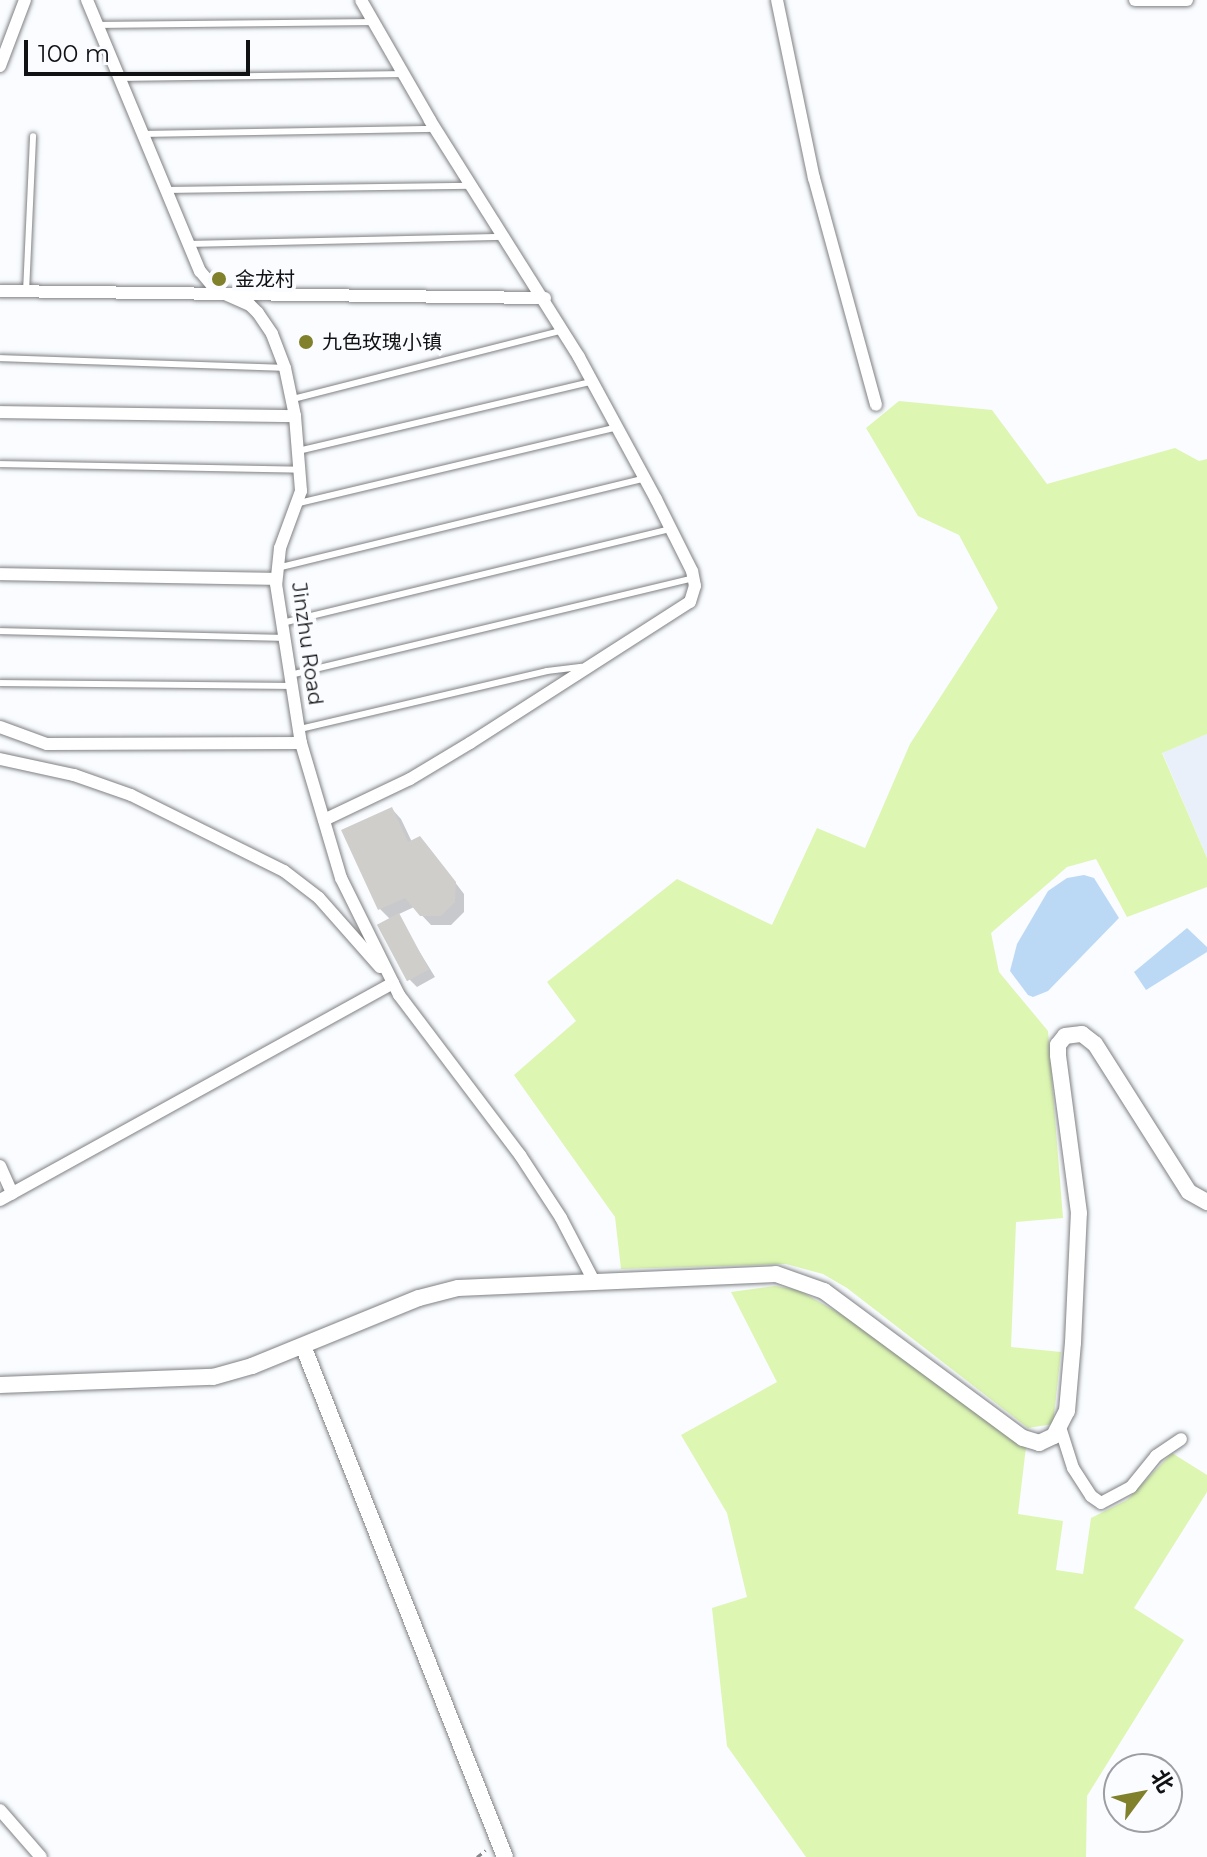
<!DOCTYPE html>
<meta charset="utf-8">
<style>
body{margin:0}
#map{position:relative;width:1207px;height:1857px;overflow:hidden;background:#fafcff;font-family:Montserrat,"Noto Sans SC",sans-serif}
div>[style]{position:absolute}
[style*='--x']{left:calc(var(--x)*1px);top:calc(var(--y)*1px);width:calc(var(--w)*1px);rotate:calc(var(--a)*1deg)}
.built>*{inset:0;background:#eaf0f9}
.green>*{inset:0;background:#ddf6b2}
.water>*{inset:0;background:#bbd9f5}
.shadow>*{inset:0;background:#0003}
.building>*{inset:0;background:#d0cecb;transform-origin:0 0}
.path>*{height:3px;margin-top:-1.5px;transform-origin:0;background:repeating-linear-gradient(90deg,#87888a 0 6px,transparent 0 10px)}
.roads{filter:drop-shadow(0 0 2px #7f8183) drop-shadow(0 0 2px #7f8183)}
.lane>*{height:6px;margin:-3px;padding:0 3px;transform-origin:3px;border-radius:3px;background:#fff}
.street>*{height:12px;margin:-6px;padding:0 6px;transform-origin:6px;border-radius:6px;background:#fff}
.secondary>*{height:16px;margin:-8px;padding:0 8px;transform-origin:8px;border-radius:8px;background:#fff}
.dots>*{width:22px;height:22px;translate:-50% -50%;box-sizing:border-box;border:4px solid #fafcff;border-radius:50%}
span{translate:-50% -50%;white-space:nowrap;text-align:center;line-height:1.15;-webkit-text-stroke:8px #fafcff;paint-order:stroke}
.poi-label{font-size:20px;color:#111213}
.left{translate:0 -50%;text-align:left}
.street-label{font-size:20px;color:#111213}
.north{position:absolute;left:1103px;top:1753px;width:80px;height:80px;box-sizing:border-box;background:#fafcff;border:2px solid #9d9ea1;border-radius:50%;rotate:58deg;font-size:22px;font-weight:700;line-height:32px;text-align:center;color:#111213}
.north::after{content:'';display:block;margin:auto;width:28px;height:36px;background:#80812a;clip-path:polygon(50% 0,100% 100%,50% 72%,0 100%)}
.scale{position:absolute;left:24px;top:40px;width:226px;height:36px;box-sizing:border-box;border:4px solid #111213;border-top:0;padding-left:10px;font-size:24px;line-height:28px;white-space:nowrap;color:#111213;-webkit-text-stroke:6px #fafcff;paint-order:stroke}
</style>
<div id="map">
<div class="built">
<i style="clip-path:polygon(1207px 734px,1207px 858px,1162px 752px)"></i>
</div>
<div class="green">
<i style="clip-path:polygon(899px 401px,992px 410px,1047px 484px,1175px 448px,1199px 461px,1207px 459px,1207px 734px,1162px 753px,1207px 858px,1207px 887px,1127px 917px,1096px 859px,1067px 867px,991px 933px,999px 972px,1048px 1031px,1063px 1218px,1016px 1222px,1011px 1347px,1061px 1352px,1053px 1424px,1028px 1428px,847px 1288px,823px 1274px,786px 1264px,621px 1269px,615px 1217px,514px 1075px,576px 1021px,547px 982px,677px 879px,772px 925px,817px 828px,865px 848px,910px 744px,998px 608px,959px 535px,918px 516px,866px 428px)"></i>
<i style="clip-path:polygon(775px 1286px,798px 1290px,853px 1321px,1026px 1447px,1018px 1514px,1063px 1521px,1056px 1570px,1083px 1574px,1091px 1518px,1127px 1500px,1172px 1453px,1207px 1475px,1207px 1492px,1134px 1608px,1184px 1640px,1087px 1796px,1086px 1857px,806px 1857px,727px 1746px,712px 1608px,747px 1597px,727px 1513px,681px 1435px,777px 1382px,731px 1292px)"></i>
</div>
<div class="water">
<i style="clip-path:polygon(1084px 875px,1094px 878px,1119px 918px,1048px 991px,1033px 997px,1028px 995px,1010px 971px,1017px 944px,1048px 891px,1067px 878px)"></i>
<i style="clip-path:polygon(1187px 928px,1207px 947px,1207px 952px,1146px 990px,1134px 972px)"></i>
</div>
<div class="shadow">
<i style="clip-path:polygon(392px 809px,401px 819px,412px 842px,429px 848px,464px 894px,464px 912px,451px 925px,431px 925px,414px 907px,397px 915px,435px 977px,417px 987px,410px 980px,391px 920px,380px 909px)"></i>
</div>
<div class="building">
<i style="clip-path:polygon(392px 807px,408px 842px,420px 836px,456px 882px,455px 902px,441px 916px,420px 916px,405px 898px,378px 910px,341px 830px)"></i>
<i style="left:399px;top:913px;width:64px;height:25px;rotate:62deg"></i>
</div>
<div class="path">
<i style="--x:477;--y:1857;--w:11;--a:-38"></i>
</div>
<div class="roads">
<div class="lane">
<i style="--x:97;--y:25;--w:276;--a:-0.6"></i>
<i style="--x:120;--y:78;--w:283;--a:-0.8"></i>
<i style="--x:144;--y:134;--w:292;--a:-1"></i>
<i style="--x:168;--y:190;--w:301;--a:-0.8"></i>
<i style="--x:190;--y:244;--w:313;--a:-1.3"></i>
<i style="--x:26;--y:292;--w:156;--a:-87.4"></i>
<i style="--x:0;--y:358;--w:285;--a:2"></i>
<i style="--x:293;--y:399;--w:280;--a:-14.3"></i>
<i style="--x:298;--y:451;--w:303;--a:-13.3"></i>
<i style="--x:0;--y:464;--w:300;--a:1.1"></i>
<i style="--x:299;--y:503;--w:329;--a:-13.4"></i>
<i style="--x:277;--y:568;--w:380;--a:-13.7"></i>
<i style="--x:282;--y:623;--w:400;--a:-13.6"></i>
<i style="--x:0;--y:631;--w:284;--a:1.4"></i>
<i style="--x:290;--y:675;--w:415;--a:-13.5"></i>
<i style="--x:0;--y:683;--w:292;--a:0.6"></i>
<i style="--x:300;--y:729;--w:254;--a:-13.2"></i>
<i style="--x:547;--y:671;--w:35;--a:-7"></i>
</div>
<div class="street">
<i style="--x:87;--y:0;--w:294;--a:67.4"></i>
<i style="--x:200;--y:271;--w:25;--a:50"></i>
<i style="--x:216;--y:290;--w:37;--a:24"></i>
<i style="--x:250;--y:305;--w:11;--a:45"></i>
<i style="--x:258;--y:313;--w:25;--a:56"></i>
<i style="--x:272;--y:334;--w:36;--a:69"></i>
<i style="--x:285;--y:368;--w:49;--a:78.2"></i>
<i style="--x:295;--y:416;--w:75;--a:85.4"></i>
<i style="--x:301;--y:491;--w:61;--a:110.2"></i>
<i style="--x:280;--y:548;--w:36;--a:96"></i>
<i style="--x:276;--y:584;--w:161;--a:81.1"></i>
<i style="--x:301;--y:743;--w:141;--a:73.5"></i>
<i style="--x:341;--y:878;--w:131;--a:63.6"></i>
<i style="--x:399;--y:995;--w:201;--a:52.9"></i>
<i style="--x:520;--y:1155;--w:75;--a:56.9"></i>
<i style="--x:561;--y:1218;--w:71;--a:62.4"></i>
<i style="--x:777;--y:0;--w:182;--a:78.3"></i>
<i style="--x:814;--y:178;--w:235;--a:74.7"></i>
<i style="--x:1135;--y:0;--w:52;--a:0"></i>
<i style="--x:0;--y:66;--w:71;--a:-69.3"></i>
<i style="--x:0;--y:291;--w:545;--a:0.74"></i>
<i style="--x:0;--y:412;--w:295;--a:0.8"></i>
<i style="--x:0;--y:574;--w:276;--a:1"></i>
<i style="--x:0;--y:727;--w:50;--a:19.9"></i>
<i style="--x:47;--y:744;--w:254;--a:-0.2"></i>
<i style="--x:0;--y:759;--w:76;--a:12.2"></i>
<i style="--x:74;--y:775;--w:60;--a:19.3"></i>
<i style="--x:131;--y:795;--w:171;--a:26.4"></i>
<i style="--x:284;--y:871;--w:44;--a:37.6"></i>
<i style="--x:319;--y:898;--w:92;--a:48.5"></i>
<i style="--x:324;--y:820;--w:95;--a:-25.5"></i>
<i style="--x:410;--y:779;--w:70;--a:-31"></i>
<i style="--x:470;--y:743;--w:261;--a:-32.7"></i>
<i style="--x:690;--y:602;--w:17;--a:-73"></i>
<i style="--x:695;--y:586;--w:15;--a:-101"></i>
<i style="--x:692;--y:571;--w:80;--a:-116.6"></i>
<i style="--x:656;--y:499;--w:162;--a:-118.5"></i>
<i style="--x:579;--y:357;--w:280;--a:-122.2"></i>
<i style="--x:430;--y:120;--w:138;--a:-119.9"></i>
<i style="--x:0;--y:1166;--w:30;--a:66"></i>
<i style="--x:0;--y:1200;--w:449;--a:-28.9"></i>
<i style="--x:1060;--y:1427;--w:43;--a:72.4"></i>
<i style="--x:1073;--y:1468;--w:33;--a:57"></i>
<i style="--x:1091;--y:1496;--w:12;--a:35"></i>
<i style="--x:1101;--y:1503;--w:34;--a:-28"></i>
<i style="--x:1131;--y:1487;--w:40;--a:-51"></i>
<i style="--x:1156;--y:1456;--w:30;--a:-34"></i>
<i style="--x:0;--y:1810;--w:62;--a:48.9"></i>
</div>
<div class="secondary">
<i style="--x:303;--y:1346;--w:549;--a:68.43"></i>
<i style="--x:0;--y:1385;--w:213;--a:-2.2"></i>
<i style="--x:213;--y:1377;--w:41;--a:-15.8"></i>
<i style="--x:252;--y:1366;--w:180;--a:-22.2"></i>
<i style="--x:419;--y:1298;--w:40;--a:-14.4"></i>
<i style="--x:458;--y:1288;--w:318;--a:-2.5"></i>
<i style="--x:776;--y:1274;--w:51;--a:19.5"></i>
<i style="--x:824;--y:1291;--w:247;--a:36.5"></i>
<i style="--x:1023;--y:1438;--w:17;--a:17"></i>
<i style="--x:1039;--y:1443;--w:17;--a:-25"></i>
<i style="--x:1054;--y:1436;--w:28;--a:-63"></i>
<i style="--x:1067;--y:1411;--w:68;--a:-85"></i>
<i style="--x:1073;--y:1343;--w:130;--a:-87.4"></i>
<i style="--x:1079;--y:1213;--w:159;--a:-97.6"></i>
<i style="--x:1058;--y:1055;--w:10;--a:-90"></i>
<i style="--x:1058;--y:1045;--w:11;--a:-52"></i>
<i style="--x:1065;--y:1036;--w:17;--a:-7"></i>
<i style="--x:1082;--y:1034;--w:16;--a:38"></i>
<i style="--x:1095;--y:1044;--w:175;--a:57.6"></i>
<i style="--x:1189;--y:1192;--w:21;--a:29"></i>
</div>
</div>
<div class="dots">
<i style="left:219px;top:279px;background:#80812a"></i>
<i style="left:306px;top:342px;background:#80812a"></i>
</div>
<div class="poi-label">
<span class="left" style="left:235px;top:279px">金龙村</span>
<span class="left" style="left:322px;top:342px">九色玫瑰小镇</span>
</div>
<div class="street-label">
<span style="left:307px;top:644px;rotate:82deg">Jinzhu Road</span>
</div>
<div class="north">北</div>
<div class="scale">100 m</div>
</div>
